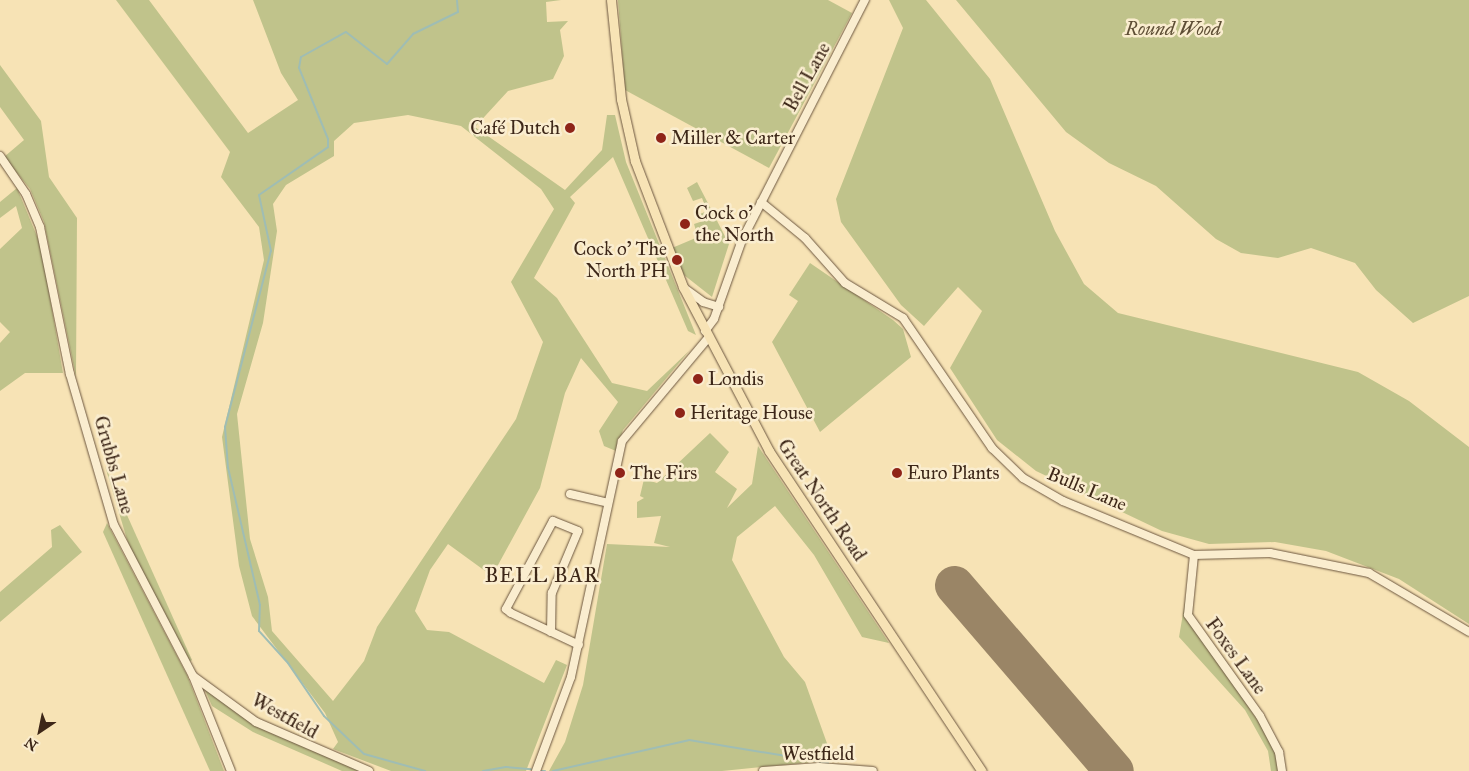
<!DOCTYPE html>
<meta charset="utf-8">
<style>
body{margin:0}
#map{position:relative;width:1469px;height:771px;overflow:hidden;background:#f7e3b5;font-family:"IM FELL Great Primer",serif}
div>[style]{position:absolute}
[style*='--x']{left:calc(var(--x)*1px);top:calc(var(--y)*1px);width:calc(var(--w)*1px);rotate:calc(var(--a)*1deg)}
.green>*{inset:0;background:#c0c38b}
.stream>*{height:2px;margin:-1px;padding:0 1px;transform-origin:1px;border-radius:1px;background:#9fbdb4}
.runway>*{height:39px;margin:-19.5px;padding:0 19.5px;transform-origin:19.5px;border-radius:19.5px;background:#9a8566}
.roads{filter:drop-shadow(0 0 1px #6c563f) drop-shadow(0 0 1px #6c563f)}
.minor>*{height:8px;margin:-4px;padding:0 4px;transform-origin:4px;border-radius:4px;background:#faedcf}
.major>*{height:9px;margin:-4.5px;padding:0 4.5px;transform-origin:4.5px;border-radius:4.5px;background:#f7e3b5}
.dots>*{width:14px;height:14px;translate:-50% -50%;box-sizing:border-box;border:2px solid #faedcf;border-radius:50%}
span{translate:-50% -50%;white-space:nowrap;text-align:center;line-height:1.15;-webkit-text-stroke:5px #faedcf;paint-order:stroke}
.park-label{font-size:19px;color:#5e4e35;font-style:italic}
.street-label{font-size:19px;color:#3d2718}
.poi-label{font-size:19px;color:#3d2718}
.right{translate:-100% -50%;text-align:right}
.left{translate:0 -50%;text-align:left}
.quarter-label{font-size:21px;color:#3d2718;letter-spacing:1px}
.north{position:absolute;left:15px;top:706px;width:50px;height:50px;-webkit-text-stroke:4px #faedcf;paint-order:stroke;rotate:214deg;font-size:14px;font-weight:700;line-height:20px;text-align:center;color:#3d2718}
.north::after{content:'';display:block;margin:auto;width:18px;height:22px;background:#3d2718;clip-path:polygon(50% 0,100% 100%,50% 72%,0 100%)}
</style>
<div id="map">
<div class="green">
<i style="clip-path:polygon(evenodd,116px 0,149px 0,248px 133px,298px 100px,281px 73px,253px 0,561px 0,546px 2px,547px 22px,568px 21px,560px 30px,564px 56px,553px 79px,508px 91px,475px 127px,565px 190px,602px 150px,607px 115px,615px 115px,626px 162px,696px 335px,688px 331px,613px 157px,570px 197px,575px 203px,534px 278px,557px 298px,612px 383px,647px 391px,689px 351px,623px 430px,616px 451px,604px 446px,599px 431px,618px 402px,581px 358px,565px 393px,540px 488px,492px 576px,448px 544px,430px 570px,415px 611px,427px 630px,449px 632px,544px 683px,556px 660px,567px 665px,526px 771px,391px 771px,333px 749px,338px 742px,325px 713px,252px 616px,239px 566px,222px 437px,264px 260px,259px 227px,221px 177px,230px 152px,116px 0,408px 115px,461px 126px,541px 189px,554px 209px,511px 282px,543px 342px,516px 419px,377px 627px,364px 661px,333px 701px,272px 631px,268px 597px,250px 539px,237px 414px,263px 323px,277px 231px,273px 204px,286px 185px,334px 156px,334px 141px,354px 123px,408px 115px)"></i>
<i style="clip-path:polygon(618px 0,828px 0,852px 13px,769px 168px,625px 90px)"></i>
<i style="clip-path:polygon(889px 0,926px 0,990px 79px,1055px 231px,1084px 284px,1118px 313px,1358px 372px,1409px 401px,1469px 447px,1469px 624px,1399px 579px,1326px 551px,1275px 542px,1209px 544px,1162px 531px,1036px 471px,997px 440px,950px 368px,982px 311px,958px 287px,924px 326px,901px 305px,841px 222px,836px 199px,903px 28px)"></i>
<i style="clip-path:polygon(956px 0,1469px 0,1469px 296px,1413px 323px,1376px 290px,1355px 263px,1311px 248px,1278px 258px,1241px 253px,1216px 239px,1156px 186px,1109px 163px,1066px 132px)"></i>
<i style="clip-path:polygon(0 65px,41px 121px,49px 177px,77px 218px,76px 377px,44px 222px,30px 189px,4px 157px,24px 140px,0 107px)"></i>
<i style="clip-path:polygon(697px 182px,729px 244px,712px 297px,684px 275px,672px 248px,698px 237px,694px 224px,703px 221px,700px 214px,707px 211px,702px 198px,693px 201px,687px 188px)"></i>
<i style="clip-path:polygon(17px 188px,41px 246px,63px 373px,25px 373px,0 391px,0 343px,10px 332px,0 322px,0 249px,22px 228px,16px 206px,0 218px,0 202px)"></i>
<i style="clip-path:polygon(810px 263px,893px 320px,903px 329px,911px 357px,820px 432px,772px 342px,798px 301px,789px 295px)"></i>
<i style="clip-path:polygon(710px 433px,729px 452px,715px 472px,737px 489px,727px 508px,752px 484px,758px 446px,889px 643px,862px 637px,814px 555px,775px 506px,737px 537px,732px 560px,784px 657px,805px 682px,833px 760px,722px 771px,549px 771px,565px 742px,583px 685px,607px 544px,670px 547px,654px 543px,661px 516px,637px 518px,637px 502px,644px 498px,640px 496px,644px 479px,657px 483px)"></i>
<i style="clip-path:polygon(105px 466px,192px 660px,189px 662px,129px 546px)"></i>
<i style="clip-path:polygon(107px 523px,187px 675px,224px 771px,210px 771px,103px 532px)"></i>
<i style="clip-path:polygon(60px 525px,82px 552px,0 622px,0 592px,52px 547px,51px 530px)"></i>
<i style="clip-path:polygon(1187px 590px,1196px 626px,1229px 665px,1228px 676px,1276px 748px,1282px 771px,1271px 771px,1268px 751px,1245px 710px,1179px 637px)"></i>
<i style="clip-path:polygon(205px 690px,266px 731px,363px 771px,342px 771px,253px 732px,212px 706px)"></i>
</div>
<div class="stream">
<i style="--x:425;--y:771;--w:63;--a:-164.4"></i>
<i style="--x:364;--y:754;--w:55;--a:-136.5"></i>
<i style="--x:324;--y:716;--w:64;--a:-124.2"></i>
<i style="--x:288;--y:663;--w:43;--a:-132.2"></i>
<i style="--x:259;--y:631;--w:26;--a:-88"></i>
<i style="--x:260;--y:605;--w:141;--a:-103.1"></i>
<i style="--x:228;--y:468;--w:41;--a:-94.2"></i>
<i style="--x:225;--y:427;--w:182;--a:-75.4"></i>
<i style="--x:271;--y:251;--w:57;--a:-102.1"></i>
<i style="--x:259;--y:195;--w:84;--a:-34.8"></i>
<i style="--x:328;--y:147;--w:8;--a:-90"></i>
<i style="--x:328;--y:139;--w:77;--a:-112.2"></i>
<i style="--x:299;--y:68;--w:11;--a:-80"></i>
<i style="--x:301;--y:57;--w:51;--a:-29.1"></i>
<i style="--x:346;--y:32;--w:52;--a:38"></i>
<i style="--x:387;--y:64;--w:40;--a:-49"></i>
<i style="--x:413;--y:34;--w:50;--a:-26.1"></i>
<i style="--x:458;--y:12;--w:12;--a:-95"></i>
<i style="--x:483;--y:771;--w:23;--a:-10"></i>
<i style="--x:506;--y:767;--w:25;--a:5"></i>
<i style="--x:541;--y:771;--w:4;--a:0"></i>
<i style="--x:553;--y:771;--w:139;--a:-12.8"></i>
<i style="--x:689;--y:740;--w:141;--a:9.4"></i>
</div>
<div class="runway">
<i style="--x:954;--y:585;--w:245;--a:49.3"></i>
</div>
<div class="roads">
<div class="minor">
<i style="--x:0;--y:156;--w:46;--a:55.6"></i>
<i style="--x:26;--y:194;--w:36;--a:67"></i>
<i style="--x:40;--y:227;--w:150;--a:78.5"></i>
<i style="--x:70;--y:374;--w:157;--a:73.8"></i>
<i style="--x:114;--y:525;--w:170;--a:62.4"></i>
<i style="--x:193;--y:676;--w:102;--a:68.2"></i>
<i style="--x:761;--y:202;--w:57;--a:39.3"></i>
<i style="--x:805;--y:238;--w:60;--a:48.4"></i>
<i style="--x:845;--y:283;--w:68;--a:31.1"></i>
<i style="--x:903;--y:318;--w:158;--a:55.6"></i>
<i style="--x:992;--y:448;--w:43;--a:44.1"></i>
<i style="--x:1023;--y:478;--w:46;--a:29.9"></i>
<i style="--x:1063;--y:501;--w:142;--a:22.4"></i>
<i style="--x:1194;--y:555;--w:76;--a:-1.5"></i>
<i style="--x:1270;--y:553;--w:101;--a:11.4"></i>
<i style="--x:1369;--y:573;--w:116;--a:30.5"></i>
<i style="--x:684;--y:288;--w:24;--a:36"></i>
<i style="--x:703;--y:302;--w:17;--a:17"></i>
<i style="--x:705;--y:331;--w:15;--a:-53"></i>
<i style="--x:714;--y:319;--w:84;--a:-70.5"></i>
<i style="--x:742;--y:240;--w:270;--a:-62.9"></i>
<i style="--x:570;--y:494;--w:36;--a:13"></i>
<i style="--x:1194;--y:555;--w:60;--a:95.7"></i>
<i style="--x:1188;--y:615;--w:124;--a:54.5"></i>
<i style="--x:1260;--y:716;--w:41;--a:62.2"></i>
<i style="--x:1279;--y:752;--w:19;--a:81"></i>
<i style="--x:551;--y:632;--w:39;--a:-89"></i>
<i style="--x:552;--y:593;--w:67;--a:-67.2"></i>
<i style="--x:578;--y:531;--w:27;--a:-158"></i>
<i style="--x:553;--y:521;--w:100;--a:118.1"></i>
<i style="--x:506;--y:609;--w:6;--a:39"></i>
<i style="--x:511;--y:613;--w:75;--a:25.2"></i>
<i style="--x:193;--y:676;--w:78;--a:36.1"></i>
<i style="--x:256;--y:722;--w:123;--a:23.4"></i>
<i style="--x:536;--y:771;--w:100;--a:-69.6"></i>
<i style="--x:571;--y:677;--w:241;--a:-77.8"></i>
<i style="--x:622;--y:441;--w:134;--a:-50.1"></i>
<i style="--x:763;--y:771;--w:56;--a:-4.1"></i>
<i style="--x:819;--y:767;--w:54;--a:4.2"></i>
</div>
<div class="major">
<i style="--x:611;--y:0;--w:100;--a:84.2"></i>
<i style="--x:621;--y:99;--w:64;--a:77.3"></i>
<i style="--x:635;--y:161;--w:135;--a:69.1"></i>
<i style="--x:683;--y:287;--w:185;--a:62.3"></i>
<i style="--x:769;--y:451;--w:384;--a:56.4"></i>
</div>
</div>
<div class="dots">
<i style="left:570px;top:128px;background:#8f2418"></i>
<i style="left:661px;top:138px;background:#8f2418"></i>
<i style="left:685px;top:224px;background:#8f2418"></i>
<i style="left:677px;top:260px;background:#8f2418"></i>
<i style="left:698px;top:379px;background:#8f2418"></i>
<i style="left:680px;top:413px;background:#8f2418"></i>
<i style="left:620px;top:473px;background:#8f2418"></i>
<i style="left:897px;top:473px;background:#8f2418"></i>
</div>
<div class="park-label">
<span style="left:1173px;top:29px">Round Wood</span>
</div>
<div class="street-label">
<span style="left:807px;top:77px;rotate:-61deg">Bell Lane</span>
<span style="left:114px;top:465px;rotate:74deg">Grubbs Lane</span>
<span style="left:1087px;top:489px;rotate:23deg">Bulls Lane</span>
<span style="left:822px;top:500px;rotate:56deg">Great North Road</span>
<span style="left:1236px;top:656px;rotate:54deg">Foxes Lane</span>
<span style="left:285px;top:716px;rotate:29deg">Westfield</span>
<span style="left:818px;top:754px">Westfield</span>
</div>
<div class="poi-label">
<span class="right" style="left:560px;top:128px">Café Dutch</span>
<span class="left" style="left:671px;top:138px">Miller &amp; Carter</span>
<span class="left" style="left:695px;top:224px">Cock o'<br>the North</span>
<span class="right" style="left:667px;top:260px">Cock o' The<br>North PH</span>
<span class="left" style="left:708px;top:379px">Londis</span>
<span class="left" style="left:690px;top:413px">Heritage House</span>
<span class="left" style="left:630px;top:473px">The Firs</span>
<span class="left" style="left:907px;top:473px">Euro Plants</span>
</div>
<div class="quarter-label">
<span style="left:542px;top:575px">BELL BAR</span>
</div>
<div class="north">N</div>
</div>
